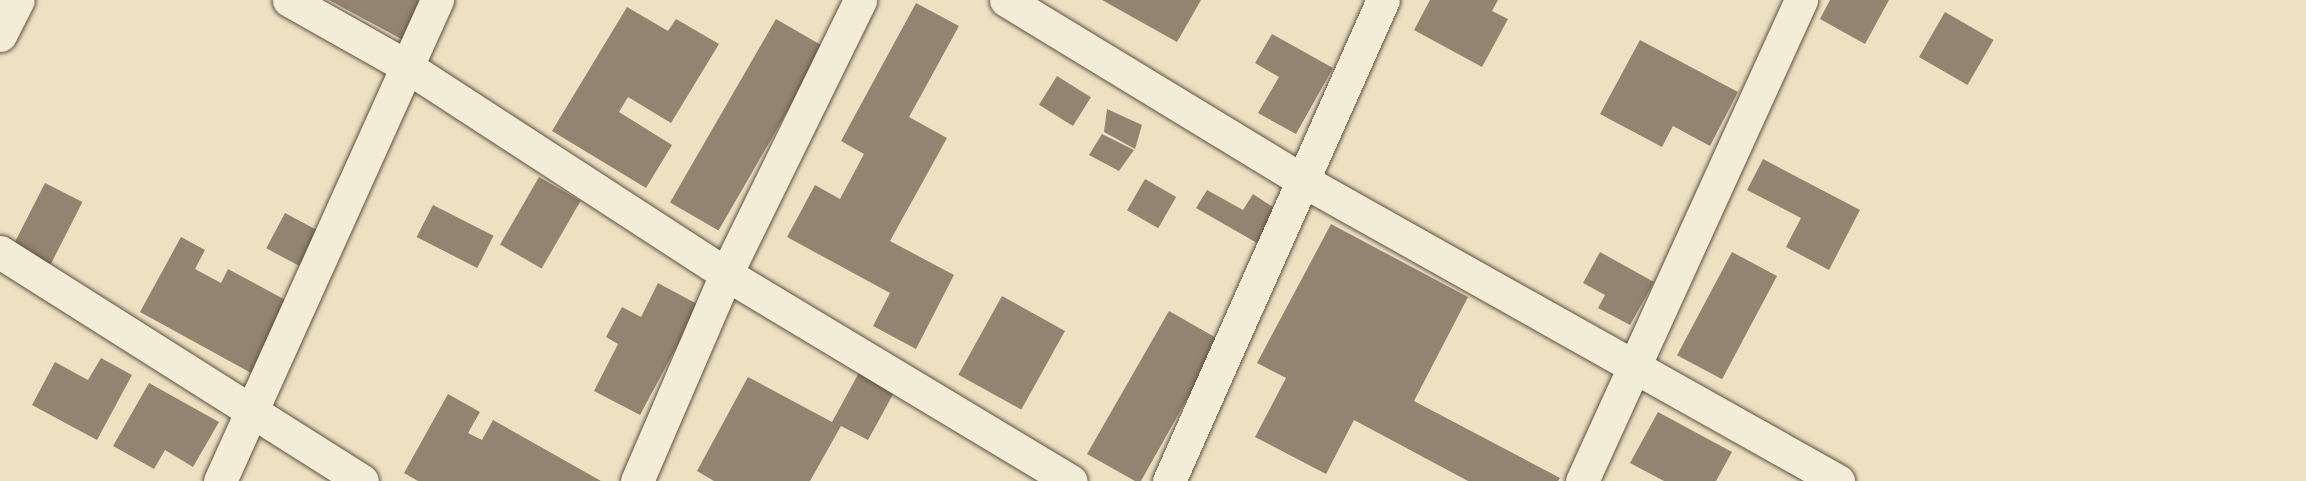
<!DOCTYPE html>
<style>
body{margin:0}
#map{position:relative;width:2306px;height:481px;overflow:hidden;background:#ede1c2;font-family:"EB Garamond",serif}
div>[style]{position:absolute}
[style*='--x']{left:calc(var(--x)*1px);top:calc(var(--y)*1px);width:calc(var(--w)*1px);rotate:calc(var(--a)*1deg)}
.building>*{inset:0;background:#928470;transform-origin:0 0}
.roads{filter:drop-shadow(0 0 2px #5f5042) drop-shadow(0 0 2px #5f5042)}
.minor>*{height:33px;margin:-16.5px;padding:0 16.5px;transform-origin:16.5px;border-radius:16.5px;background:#f3ecd7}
span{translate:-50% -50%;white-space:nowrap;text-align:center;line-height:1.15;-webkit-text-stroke:4.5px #f3ecd7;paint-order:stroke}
</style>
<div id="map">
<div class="building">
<i style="clip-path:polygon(329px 0,425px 0,403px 40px)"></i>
<i style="clip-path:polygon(1102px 0,1201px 0,1177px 42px)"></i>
<i style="clip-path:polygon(1430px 0,1498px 0,1492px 11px,1508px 19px,1482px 67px,1414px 30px)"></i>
<i style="clip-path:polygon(1830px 0,1889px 0,1865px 44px,1820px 19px)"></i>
<i style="clip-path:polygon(916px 3px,959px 26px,909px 117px,947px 138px,890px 241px,954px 275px,916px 349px,873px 326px,890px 293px,787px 237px,815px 185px,840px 199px,864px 154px,841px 141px)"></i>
<i style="clip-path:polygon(627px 7px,668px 31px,676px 19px,719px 44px,671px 123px,628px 97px,619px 112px,672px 145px,646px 188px,552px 131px)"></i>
<i style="left:1945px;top:12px;width:56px;height:52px;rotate:30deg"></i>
<i style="left:776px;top:19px;width:56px;height:212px;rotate:30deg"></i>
<i style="clip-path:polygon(1272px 34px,1333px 68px,1296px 134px,1258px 113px,1279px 77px,1255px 63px)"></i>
<i style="clip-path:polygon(1640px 40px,1738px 92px,1710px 146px,1673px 126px,1662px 147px,1600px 114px)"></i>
<i style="left:1057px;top:76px;width:40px;height:34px;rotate:32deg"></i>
<i style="clip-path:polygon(1107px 109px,1142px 125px,1135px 149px,1104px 132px)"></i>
<i style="clip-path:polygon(1102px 134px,1134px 150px,1119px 171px,1089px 155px)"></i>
<i style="clip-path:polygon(1763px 159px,1860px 210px,1829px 270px,1786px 247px,1801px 218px,1747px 190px)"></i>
<i style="left:539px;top:177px;width:48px;height:78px;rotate:30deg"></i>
<i style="left:1145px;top:179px;width:36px;height:36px;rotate:30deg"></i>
<i style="left:45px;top:183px;width:42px;height:73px;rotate:27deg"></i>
<i style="clip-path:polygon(1207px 190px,1243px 210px,1253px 194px,1276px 209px,1257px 243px,1196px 208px)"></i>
<i style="left:433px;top:205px;width:68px;height:36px;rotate:27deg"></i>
<i style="left:285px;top:213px;width:44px;height:40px;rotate:28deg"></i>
<i style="clip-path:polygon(1331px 224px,1468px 297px,1414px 401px,1560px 478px,1558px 481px,1468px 481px,1354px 420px,1326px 474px,1255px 437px,1286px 378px,1257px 363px)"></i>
<i style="clip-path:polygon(181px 237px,205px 250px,195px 269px,221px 283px,228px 269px,291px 303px,253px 374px,140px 312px)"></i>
<i style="clip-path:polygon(1600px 252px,1654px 282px,1630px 325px,1598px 308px,1605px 295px,1583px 283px)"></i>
<i style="left:1732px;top:252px;width:51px;height:117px;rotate:28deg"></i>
<i style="clip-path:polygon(658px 283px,699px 305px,640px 415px,594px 391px,618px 344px,606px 337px,622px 307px,641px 317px)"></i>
<i style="left:1002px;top:296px;width:72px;height:90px;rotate:29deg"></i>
<i style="clip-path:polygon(1169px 311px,1220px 340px,1141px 481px,1135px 481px,1087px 454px)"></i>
<i style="clip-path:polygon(101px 358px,132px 375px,97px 440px,32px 405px,55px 362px,88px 380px)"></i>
<i style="clip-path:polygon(861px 369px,896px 389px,868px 440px,841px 426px,810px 481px,714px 481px,697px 471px,748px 377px,832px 422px)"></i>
<i style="clip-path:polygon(149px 383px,219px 422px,193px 467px,165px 450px,154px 469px,113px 446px)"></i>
<i style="clip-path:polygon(448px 394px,480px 412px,468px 433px,482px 440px,493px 420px,601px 481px,418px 481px,404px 473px)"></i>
<i style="clip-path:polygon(1658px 412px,1732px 452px,1716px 481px,1664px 481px,1630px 463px)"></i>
</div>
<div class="roads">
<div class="minor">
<i style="--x:289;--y:0;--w:134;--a:29.4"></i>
<i style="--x:406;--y:66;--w:382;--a:33"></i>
<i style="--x:726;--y:274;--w:402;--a:31"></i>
<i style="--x:1006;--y:0;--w:346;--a:31.3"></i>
<i style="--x:1302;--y:180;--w:615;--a:29.32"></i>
<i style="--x:0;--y:35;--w:39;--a:-63"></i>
<i style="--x:0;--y:252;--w:428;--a:32.3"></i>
<i style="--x:220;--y:481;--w:528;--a:-65.72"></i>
<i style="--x:637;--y:481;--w:225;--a:-66.7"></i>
<i style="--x:726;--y:274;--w:305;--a:-63.9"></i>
<i style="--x:1169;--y:481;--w:526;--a:-66.02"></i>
<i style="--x:1582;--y:481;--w:529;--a:-65.52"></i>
</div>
</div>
</div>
